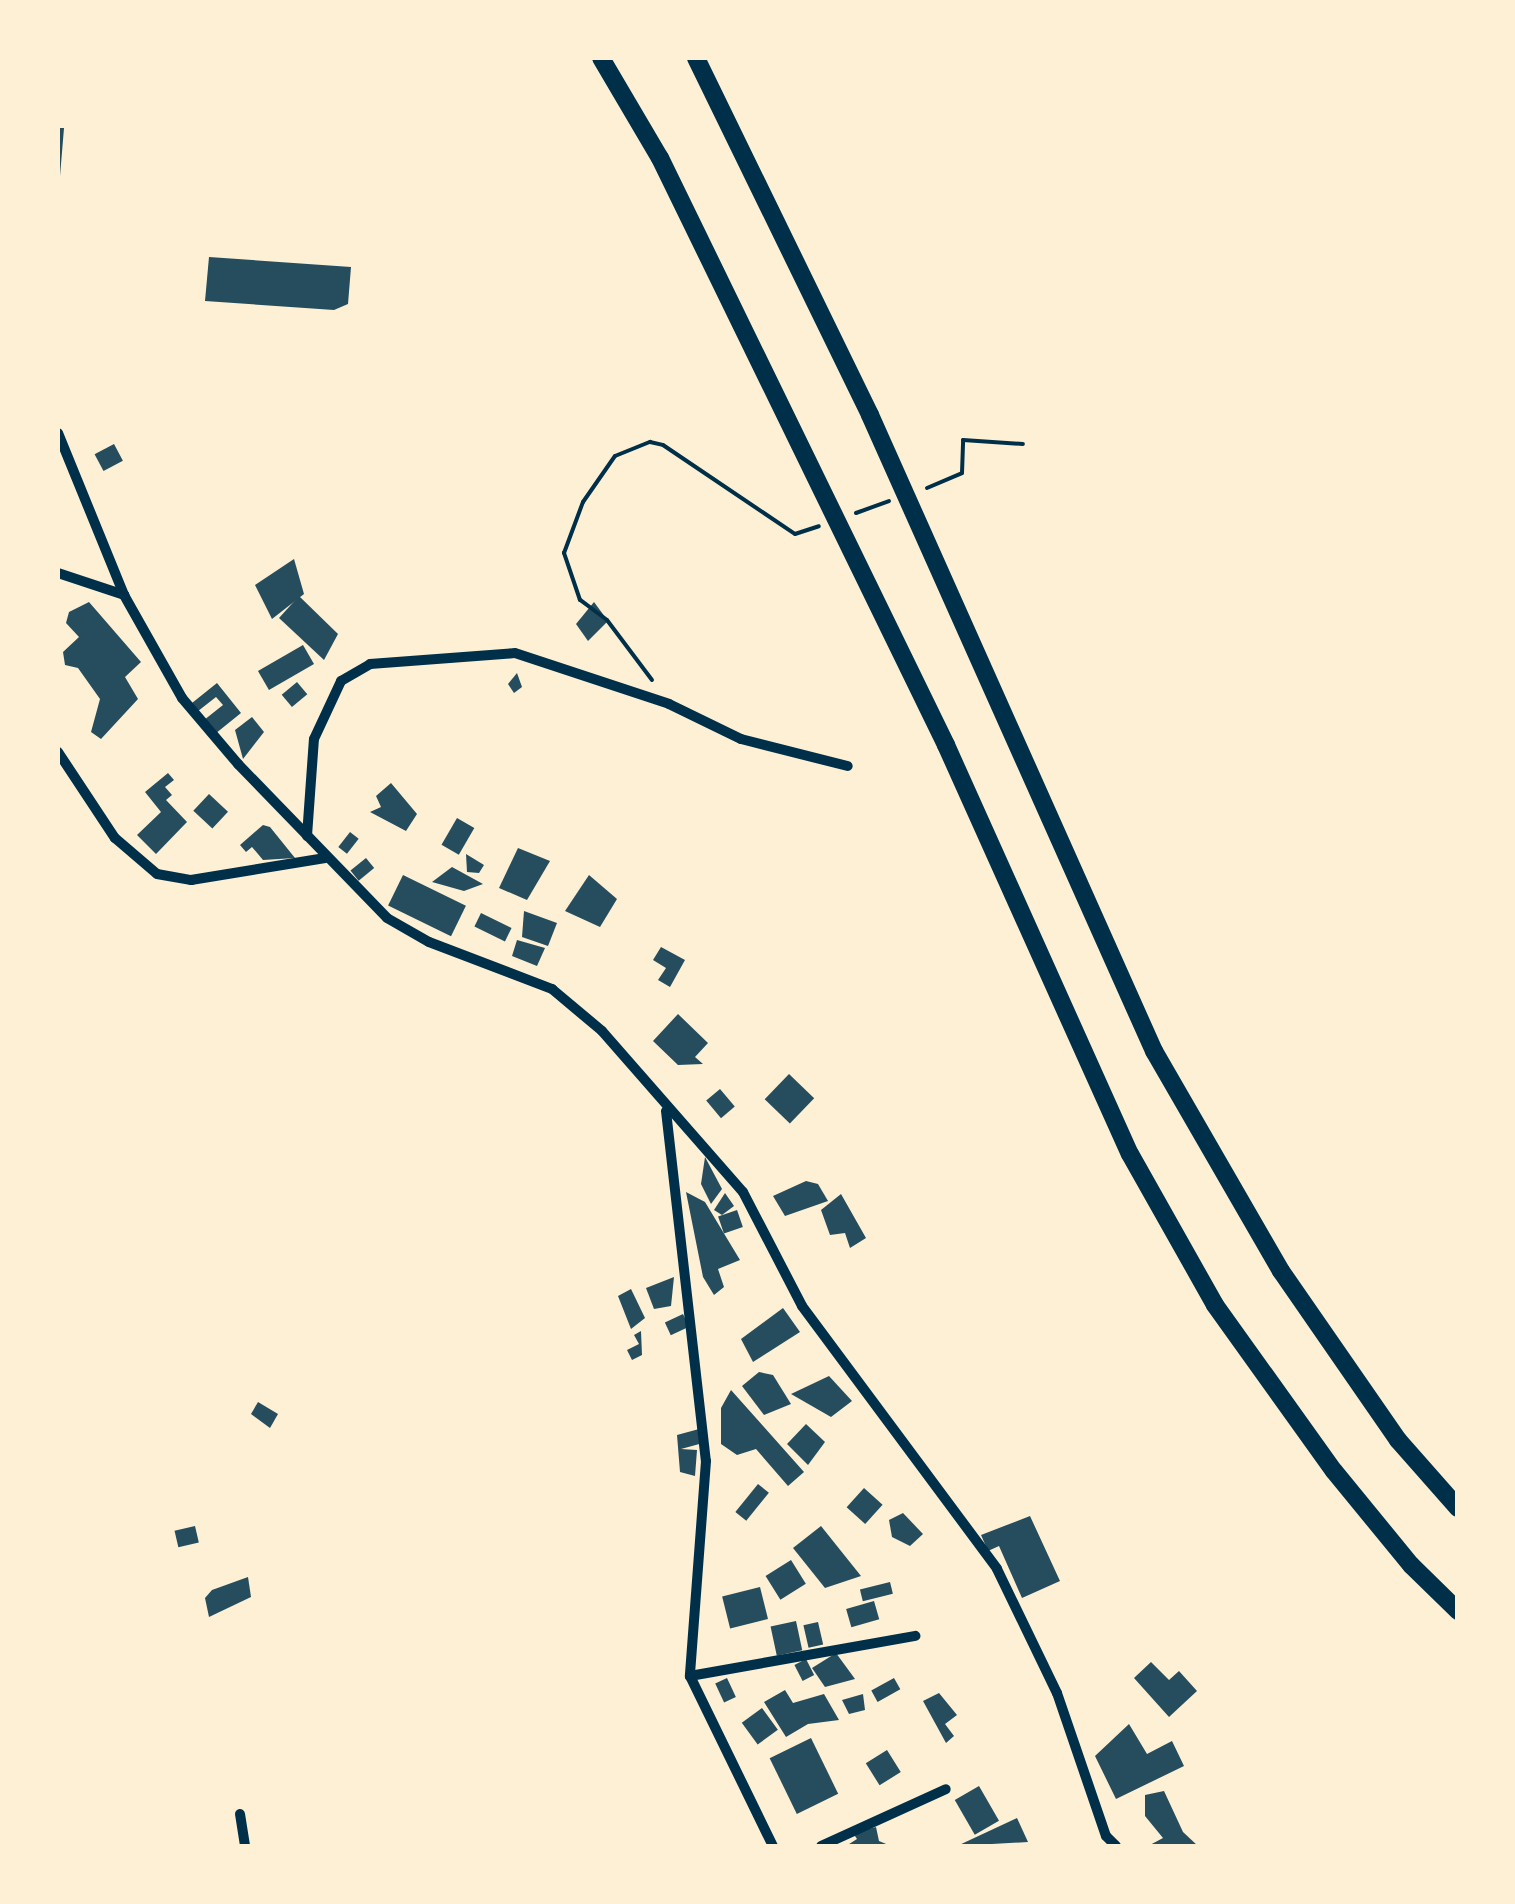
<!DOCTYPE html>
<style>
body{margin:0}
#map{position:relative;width:1515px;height:1904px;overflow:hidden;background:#fdf0d5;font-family:"Noto Serif",serif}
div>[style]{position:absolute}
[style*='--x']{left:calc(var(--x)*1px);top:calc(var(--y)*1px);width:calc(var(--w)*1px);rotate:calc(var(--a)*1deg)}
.building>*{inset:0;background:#264d5e;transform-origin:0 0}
.path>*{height:4px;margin:-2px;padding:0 2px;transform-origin:2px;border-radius:2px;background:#003049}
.minor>*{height:10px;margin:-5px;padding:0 5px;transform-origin:5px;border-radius:5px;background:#003049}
.motorway>*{height:18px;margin:-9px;padding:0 9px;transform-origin:9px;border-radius:9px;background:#003049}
span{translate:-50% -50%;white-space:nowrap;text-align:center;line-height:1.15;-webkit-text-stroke:10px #fdf0d5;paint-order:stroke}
.frame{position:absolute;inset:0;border:60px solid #fdf0d5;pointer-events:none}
</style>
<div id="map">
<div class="building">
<i style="clip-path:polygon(58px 128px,64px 128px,60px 176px,58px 176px)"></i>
<i style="clip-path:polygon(209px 257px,351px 267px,348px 304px,334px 310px,205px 301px)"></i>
<i style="left:114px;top:444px;width:19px;height:22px;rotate:62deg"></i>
<i style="clip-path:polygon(294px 559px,304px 594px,272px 619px,255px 585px)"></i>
<i style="clip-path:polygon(299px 596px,338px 634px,324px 660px,279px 618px)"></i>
<i style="clip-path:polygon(89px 602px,141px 662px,125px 677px,138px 699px,101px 739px,91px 732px,100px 699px,78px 668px,65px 665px,63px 652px,79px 637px,66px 623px,69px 612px)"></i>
<i style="clip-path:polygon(594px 602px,608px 621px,588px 641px,576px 624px)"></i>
<i style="left:303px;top:645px;width:22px;height:52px;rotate:60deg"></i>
<i style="clip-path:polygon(517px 673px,522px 687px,514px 693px,508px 684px)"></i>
<i style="left:297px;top:682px;width:16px;height:20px;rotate:50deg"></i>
<i style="clip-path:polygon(217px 683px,241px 713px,210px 738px,199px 724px,223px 705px,216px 697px,193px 715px,187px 707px)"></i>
<i style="clip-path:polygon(252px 717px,264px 732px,243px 759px,235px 730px)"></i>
<i style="clip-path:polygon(168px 773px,174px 780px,165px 787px,172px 795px,166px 800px,187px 822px,156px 854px,137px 835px,161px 812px,145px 792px)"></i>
<i style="clip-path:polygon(391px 783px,417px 814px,406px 831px,370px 812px,381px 807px,376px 796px)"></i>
<i style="left:209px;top:794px;width:26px;height:23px;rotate:43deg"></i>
<i style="left:457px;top:818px;width:20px;height:31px;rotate:30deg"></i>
<i style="clip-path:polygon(263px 825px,270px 827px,295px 858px,263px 860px,252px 847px,246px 852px,240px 845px)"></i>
<i style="left:350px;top:832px;width:11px;height:19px;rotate:38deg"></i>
<i style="clip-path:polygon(518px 848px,550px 861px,527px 900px,499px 888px)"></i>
<i style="clip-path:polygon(466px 854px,484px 865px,479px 873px,467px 872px)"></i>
<i style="left:366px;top:858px;width:13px;height:20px;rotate:51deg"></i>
<i style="clip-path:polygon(452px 867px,483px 884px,464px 891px,432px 882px)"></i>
<i style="left:403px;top:875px;width:70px;height:34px;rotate:26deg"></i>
<i style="clip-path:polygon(589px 875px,617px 899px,600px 927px,565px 911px)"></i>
<i style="clip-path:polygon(524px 911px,557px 923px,548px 946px,522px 937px)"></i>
<i style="left:481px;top:913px;width:34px;height:15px;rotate:26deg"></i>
<i style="clip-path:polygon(517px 940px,545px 948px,537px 966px,512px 956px)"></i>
<i style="clip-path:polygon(661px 947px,685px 960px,670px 987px,658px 980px,666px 968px,653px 960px)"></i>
<i style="clip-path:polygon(678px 1014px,708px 1043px,695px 1057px,703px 1064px,678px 1065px,653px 1041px)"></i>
<i style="left:789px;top:1074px;width:35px;height:35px;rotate:44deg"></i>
<i style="left:720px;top:1089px;width:23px;height:18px;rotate:50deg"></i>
<i style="clip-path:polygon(705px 1157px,722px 1189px,711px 1204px,701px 1184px)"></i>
<i style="clip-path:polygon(806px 1181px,818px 1184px,828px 1201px,785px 1216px,773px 1196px)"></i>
<i style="clip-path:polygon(686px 1192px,705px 1202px,740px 1260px,718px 1269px,724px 1287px,714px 1295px,703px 1277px)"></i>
<i style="clip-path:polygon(725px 1193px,734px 1206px,722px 1215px,714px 1210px)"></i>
<i style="clip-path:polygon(841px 1194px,866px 1238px,850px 1248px,845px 1233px,830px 1235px,821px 1210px)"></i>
<i style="left:737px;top:1210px;width:18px;height:20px;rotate:71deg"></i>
<i style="clip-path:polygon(674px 1277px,671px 1306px,654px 1309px,646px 1288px)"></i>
<i style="clip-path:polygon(631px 1289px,645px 1318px,631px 1329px,618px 1296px)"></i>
<i style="clip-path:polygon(783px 1308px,800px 1332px,753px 1362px,741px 1339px)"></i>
<i style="left:683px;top:1314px;width:14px;height:20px;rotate:65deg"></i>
<i style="clip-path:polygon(641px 1331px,642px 1355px,632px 1360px,627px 1350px,639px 1344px,634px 1335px)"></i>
<i style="clip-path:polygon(759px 1372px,773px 1375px,791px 1404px,764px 1415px,742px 1386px)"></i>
<i style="clip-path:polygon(829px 1376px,852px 1401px,831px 1417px,791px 1394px)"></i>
<i style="clip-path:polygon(731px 1390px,804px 1472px,788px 1486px,756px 1449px,737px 1455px,721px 1444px,721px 1408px)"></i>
<i style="clip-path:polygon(258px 1402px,278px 1414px,270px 1428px,251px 1414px)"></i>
<i style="clip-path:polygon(806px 1424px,825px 1442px,808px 1465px,787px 1444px)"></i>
<i style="clip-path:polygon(699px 1429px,703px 1443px,681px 1449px,697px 1450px,695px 1476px,680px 1472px,677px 1435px)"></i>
<i style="left:758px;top:1484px;width:14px;height:36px;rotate:39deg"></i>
<i style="left:864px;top:1488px;width:25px;height:26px;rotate:42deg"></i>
<i style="clip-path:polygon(903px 1513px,923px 1534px,910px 1546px,892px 1537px,889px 1520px)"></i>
<i style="clip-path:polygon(1030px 1516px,1060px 1581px,1022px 1598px,999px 1546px,988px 1551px,981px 1535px)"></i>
<i style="left:195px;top:1526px;width:17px;height:21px;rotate:77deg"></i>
<i style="clip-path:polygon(821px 1526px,861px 1576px,825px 1588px,793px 1548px)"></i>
<i style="left:791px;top:1560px;width:28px;height:30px;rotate:58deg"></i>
<i style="clip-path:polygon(248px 1577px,251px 1597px,209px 1617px,205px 1598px,212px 1590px)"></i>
<i style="left:890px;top:1582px;width:12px;height:31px;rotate:76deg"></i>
<i style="left:760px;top:1587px;width:33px;height:39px;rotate:76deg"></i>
<i style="left:874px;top:1601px;width:19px;height:29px;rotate:74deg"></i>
<i style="left:796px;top:1621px;width:30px;height:26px;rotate:78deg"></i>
<i style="left:818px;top:1622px;width:23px;height:15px;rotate:77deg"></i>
<i style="clip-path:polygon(836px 1653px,855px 1679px,825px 1687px,812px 1668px)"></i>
<i style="left:806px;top:1659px;width:18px;height:13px;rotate:63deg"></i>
<i style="clip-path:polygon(1151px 1662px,1169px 1680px,1179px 1671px,1197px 1691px,1169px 1717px,1134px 1678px)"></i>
<i style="left:727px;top:1678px;width:21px;height:13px;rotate:65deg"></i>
<i style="left:894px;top:1678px;width:13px;height:26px;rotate:61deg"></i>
<i style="clip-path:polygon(785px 1690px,793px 1703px,824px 1694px,839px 1720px,808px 1724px,786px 1737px,764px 1702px)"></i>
<i style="clip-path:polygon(939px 1693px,957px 1715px,945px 1724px,954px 1736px,946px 1743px,923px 1701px)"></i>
<i style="clip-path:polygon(863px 1694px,865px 1710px,849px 1714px,842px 1700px)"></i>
<i style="left:762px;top:1708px;width:27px;height:25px;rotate:54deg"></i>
<i style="clip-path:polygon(1129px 1724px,1147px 1754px,1172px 1741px,1184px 1766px,1116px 1799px,1095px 1756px)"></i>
<i style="left:811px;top:1738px;width:62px;height:46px;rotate:64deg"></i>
<i style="left:887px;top:1750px;width:26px;height:25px;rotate:58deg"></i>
<i style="left:979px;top:1786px;width:40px;height:28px;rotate:60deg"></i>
<i style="clip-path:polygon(1164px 1791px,1183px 1832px,1198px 1846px,1148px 1846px,1163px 1838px,1145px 1816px,1145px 1795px)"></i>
<i style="clip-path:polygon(1017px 1818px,1028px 1842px,957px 1846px)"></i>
<i style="clip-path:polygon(876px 1827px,879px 1841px,891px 1846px,846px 1846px,857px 1839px,853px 1833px)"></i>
</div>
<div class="path">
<i style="--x:927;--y:488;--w:38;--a:-23"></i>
<i style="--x:962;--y:473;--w:33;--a:-88"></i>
<i style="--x:963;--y:440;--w:60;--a:3.8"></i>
<i style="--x:856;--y:513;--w:35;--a:-20"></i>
<i style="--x:652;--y:680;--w:75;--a:-126.9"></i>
<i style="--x:607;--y:620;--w:34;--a:-143"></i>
<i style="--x:580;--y:600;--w:50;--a:-108.8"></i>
<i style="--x:564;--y:553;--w:54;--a:-69.6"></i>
<i style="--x:583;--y:502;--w:56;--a:-55.2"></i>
<i style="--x:615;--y:456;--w:38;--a:-22"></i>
<i style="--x:650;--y:442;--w:13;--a:13"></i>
<i style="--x:663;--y:445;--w:159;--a:34"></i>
<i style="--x:795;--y:534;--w:25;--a:-18"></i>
</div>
<div class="minor">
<i style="--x:58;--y:433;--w:175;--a:67.8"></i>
<i style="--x:124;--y:595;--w:118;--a:60.6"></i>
<i style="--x:182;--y:698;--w:87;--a:49.7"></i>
<i style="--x:238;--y:764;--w:214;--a:45.9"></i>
<i style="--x:387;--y:918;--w:48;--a:29.7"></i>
<i style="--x:429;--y:942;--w:132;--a:20.9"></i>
<i style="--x:552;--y:989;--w:65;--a:40"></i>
<i style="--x:602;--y:1031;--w:214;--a:48.8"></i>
<i style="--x:743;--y:1192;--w:128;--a:62.6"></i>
<i style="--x:802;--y:1306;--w:327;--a:53.4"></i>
<i style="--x:997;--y:1569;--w:138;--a:64.2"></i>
<i style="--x:1057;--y:1693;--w:151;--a:71.1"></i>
<i style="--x:1106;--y:1836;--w:14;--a:45"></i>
<i style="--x:58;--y:573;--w:70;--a:18.4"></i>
<i style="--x:58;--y:752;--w:103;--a:56.5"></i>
<i style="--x:115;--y:838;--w:55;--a:40.6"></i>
<i style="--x:157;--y:874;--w:35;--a:10"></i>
<i style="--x:191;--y:880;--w:136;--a:-9.3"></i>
<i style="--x:307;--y:836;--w:97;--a:-85.9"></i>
<i style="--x:314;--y:739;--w:64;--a:-65"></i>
<i style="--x:341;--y:681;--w:34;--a:-30"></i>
<i style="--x:370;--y:664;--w:145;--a:-4.3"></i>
<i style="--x:515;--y:653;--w:162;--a:18.3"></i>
<i style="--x:669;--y:704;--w:80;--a:25.9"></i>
<i style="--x:741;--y:739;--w:110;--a:14.2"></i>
<i style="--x:666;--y:1111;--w:352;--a:83.5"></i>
<i style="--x:706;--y:1461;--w:216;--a:94.3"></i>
<i style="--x:690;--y:1676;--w:189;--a:64"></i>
<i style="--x:690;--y:1676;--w:229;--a:-10.1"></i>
<i style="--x:240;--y:1814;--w:32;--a:81"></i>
<i style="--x:821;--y:1846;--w:137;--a:-24.5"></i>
</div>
<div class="motorway">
<i style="--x:601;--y:58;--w:116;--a:59.5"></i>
<i style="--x:660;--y:158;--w:653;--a:64.02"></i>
<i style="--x:946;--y:745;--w:448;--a:65.8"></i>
<i style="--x:1130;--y:1154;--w:173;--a:60.6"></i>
<i style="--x:1215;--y:1305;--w:204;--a:54.4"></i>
<i style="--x:1334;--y:1471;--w:122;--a:50.7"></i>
<i style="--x:1411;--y:1565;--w:66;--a:44.4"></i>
<i style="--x:696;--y:58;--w:397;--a:64"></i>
<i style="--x:870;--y:415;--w:697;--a:65.94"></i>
<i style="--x:1154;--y:1051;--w:254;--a:60"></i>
<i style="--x:1281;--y:1271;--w:206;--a:55.3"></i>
<i style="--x:1398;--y:1440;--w:91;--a:48.6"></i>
</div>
<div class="frame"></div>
</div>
